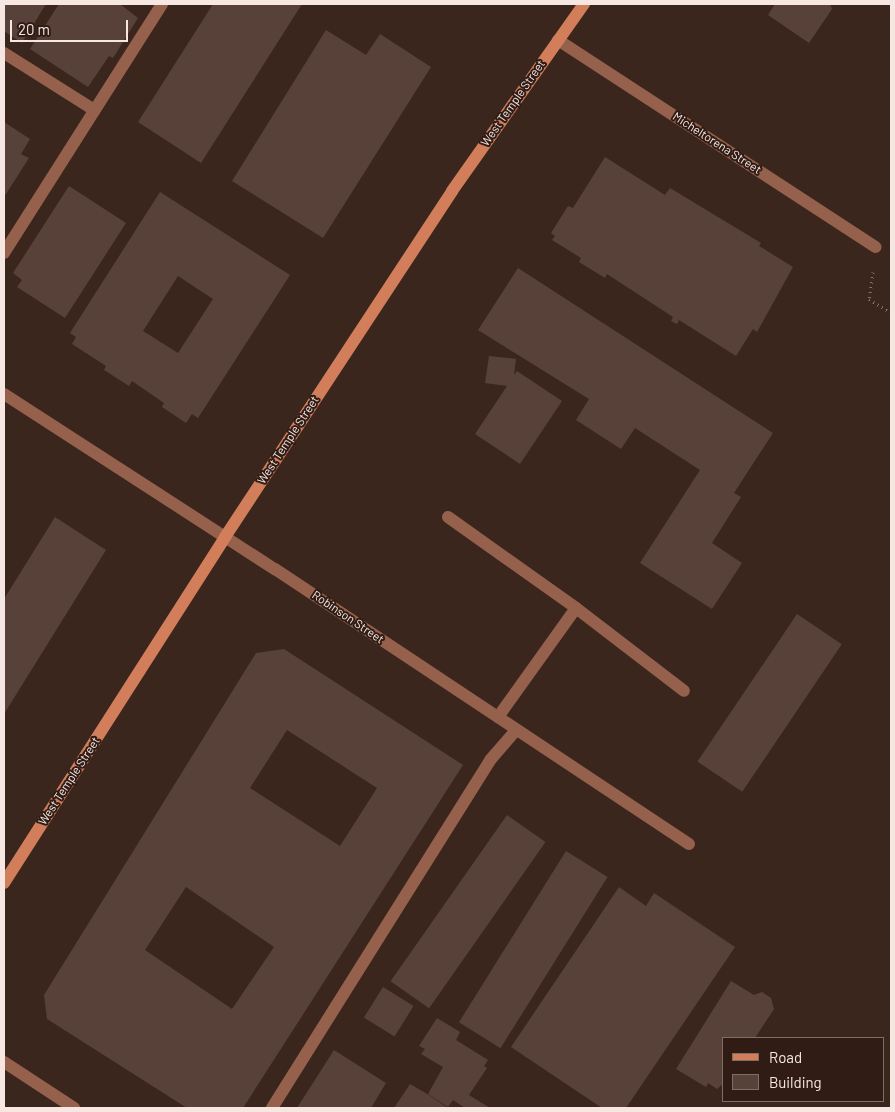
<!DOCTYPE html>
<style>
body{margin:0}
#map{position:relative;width:895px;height:1112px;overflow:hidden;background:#3b261e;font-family:Barlow,sans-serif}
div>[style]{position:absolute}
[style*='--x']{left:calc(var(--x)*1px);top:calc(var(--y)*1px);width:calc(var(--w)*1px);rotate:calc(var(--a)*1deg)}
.building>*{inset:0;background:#584138;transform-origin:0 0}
.path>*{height:3px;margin-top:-1.5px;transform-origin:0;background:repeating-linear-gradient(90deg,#86736c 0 1px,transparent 0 5px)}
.service>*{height:12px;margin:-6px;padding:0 6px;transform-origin:6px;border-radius:6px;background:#96614c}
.minor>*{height:12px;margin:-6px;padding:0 6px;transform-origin:6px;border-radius:6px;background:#96614c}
.secondary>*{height:12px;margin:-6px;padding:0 6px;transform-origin:6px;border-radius:6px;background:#d27e5b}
span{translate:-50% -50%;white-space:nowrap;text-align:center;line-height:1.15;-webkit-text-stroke:4px #301c14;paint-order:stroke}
.street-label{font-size:12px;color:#f6e7e2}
.frame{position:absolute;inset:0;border:5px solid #f6e7e2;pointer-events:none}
.legend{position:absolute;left:722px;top:1037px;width:162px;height:65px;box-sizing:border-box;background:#301c14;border:1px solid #7f6d66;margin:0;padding:6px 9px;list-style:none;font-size:15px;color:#f6e7e2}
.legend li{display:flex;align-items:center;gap:10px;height:25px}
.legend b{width:25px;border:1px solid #7f6d66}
.scale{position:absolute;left:10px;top:20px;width:118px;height:22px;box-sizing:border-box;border:2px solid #f6e7e2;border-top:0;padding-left:6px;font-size:15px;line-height:18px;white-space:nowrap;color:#f6e7e2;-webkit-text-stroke:4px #301c14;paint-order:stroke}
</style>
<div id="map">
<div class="building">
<i style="clip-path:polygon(4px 4px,46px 4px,22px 43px,4px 31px)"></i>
<i style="clip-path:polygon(59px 4px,120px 4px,138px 18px,113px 58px,109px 56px,88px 87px,30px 49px)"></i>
<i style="clip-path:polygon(213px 4px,302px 4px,201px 163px,138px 122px)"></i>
<i style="clip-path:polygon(775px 4px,830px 4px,832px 9px,809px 43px,768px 15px)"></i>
<i style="clip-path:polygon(326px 30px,366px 55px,380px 34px,431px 67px,323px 238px,232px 181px)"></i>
<i style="clip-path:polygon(4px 122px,30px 139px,21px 154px,29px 158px,4px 197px)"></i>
<i style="clip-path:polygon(605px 157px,665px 195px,670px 188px,761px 243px,759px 246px,793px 267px,757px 332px,753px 329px,736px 356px,679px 320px,677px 324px,671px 321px,673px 317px,607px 274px,605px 278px,579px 262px,581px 258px,552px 240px,555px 236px,551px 233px,568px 206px,573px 208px)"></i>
<i style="clip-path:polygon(69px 186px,126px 223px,65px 318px,17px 287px,22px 280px,13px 273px)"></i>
<i style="clip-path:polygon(evenodd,160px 192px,290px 275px,198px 418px,192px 414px,186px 423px,162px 407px,164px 403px,132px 381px,129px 386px,104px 370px,106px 366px,72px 344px,76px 337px,70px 333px,160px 192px,178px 276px,213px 299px,178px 353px,143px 331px,178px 276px)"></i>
<i style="clip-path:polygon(518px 268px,773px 433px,734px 493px,741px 497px,712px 543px,742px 563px,712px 609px,640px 563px,700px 470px,635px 428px,621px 449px,576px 420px,589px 399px,478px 330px)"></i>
<i style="clip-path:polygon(489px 356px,516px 359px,514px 375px,517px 371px,562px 401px,520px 464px,475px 434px,507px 386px,485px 383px)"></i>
<i style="clip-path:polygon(55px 517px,106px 550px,4px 714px,4px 599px)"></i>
<i style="left:797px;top:614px;width:54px;height:178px;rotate:34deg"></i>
<i style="clip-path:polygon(evenodd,284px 649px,463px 765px,243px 1108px,187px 1108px,47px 1019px,44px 995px,256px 653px,284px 649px,287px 730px,377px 788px,340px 846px,250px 788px,287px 730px,284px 649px,186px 887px,274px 947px,232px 1009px,145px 950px,186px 887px)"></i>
<i style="left:507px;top:815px;width:47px;height:203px;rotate:35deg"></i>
<i style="left:566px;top:851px;width:49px;height:202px;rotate:32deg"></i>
<i style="clip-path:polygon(619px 887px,646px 906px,654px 893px,735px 947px,626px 1108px,602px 1108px,511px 1047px)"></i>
<i style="clip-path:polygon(731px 981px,754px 995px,762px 992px,771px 998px,774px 1009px,755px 1038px,724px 1038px,724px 1083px,717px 1089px,708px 1083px,706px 1087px,676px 1069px)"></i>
<i style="left:383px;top:987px;width:36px;height:36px;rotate:32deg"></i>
<i style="clip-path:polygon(437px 1018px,460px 1032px,456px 1040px,488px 1060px,484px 1066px,487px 1068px,469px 1095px,490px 1108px,465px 1108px,453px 1100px,448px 1107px,428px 1094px,443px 1067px,421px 1054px,425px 1049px,419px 1046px)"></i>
<i style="clip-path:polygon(334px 1050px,386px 1083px,371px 1108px,297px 1108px)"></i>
<i style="clip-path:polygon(410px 1084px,429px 1095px,448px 1108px,394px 1108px)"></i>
</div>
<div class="path">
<i style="--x:873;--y:272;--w:27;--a:98"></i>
<i style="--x:869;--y:299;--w:26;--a:32"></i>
</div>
<div class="service">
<i style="--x:4;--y:53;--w:107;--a:32.3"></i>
<i style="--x:4;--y:253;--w:295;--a:-57.6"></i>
<i style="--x:448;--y:517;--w:157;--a:35.4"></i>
<i style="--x:498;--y:717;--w:134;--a:-54.4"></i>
<i style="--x:576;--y:608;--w:136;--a:37.5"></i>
<i style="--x:272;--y:1108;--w:412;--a:-57.9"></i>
<i style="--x:491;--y:759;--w:38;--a:-49"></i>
</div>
<div class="minor">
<i style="--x:558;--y:40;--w:379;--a:33.1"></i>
<i style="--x:4;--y:394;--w:323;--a:32.9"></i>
<i style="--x:275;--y:569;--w:497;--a:33.6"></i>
<i style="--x:4;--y:1062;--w:84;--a:33.3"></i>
</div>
<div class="secondary">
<i style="--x:4;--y:883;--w:411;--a:-57.4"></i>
<i style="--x:225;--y:537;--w:414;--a:-56.7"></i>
<i style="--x:452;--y:191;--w:229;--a:-54.8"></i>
</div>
<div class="street-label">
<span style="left:513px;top:103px;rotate:-55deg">West Temple Street</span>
<span style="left:717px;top:143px;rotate:33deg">Micheltorena Street</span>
<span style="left:288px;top:440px;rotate:-57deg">West Temple Street</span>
<span style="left:348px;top:617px;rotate:34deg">Robinson Street</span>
<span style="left:69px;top:781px;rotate:-57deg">West Temple Street</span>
</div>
<div class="frame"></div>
<ul class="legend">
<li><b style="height:6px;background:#d27e5b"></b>Road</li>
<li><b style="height:14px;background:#584138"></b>Building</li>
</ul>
<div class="scale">20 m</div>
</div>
